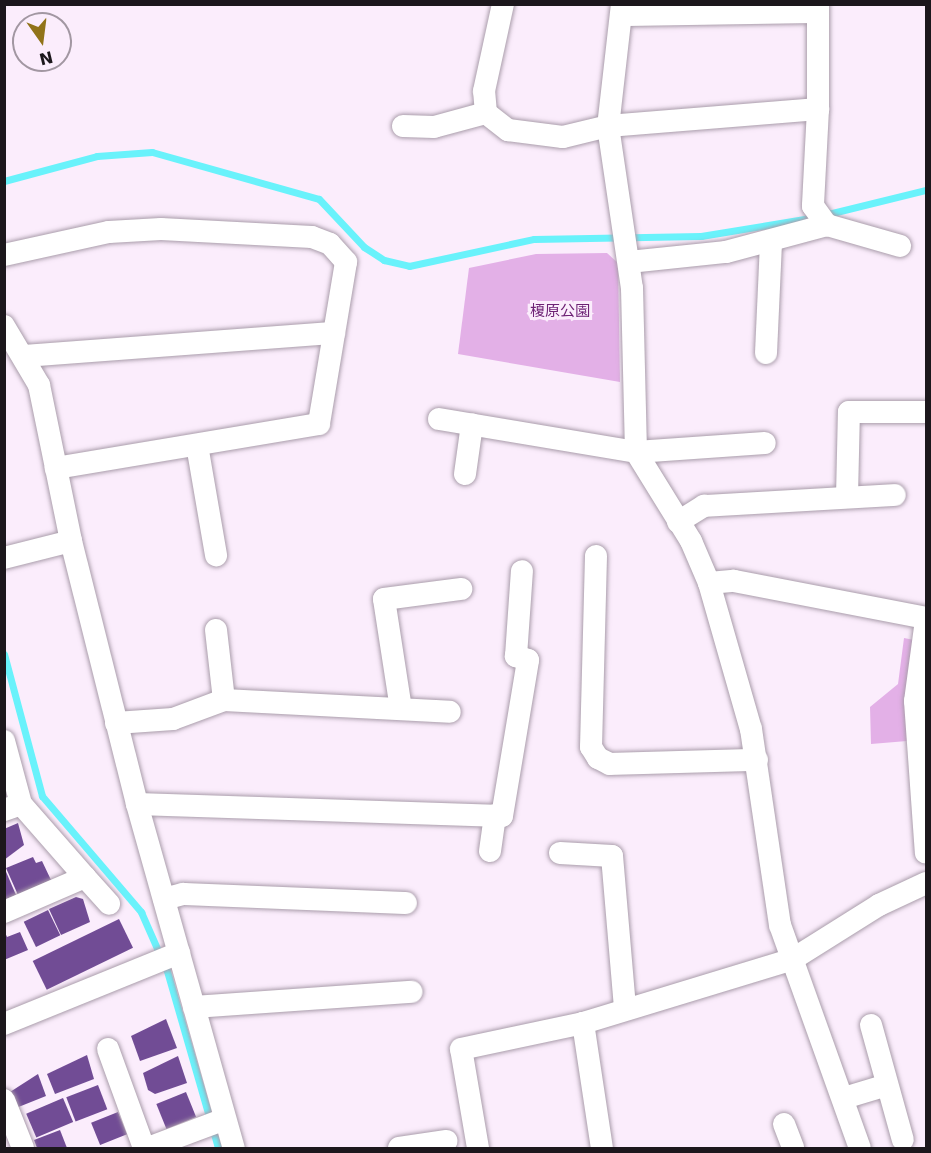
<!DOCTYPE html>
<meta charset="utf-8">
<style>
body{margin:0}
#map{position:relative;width:931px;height:1153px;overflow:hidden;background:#fbedfc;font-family:"DejaVu Sans","Noto Sans JP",sans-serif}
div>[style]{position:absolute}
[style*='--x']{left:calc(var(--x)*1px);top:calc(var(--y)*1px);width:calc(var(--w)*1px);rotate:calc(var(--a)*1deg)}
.green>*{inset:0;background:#e3b0e7}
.stream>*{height:7px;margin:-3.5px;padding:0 3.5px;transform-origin:3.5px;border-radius:3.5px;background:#69f2fb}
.building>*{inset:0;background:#714c95;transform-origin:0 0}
.roads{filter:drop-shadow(0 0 2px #aa9dab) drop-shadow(0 0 2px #aa9dab)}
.street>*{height:22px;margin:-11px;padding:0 11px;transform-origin:11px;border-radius:11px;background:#fff}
span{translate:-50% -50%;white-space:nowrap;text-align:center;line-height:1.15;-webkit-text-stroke:6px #fbedfc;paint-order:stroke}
.park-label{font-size:15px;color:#6e2275}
.frame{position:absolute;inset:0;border:6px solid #1c171c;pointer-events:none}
.north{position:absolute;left:12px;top:12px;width:60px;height:60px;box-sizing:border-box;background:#fbedfc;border:2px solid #a297a2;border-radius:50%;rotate:166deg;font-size:16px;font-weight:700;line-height:24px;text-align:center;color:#1c171c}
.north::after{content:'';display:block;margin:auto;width:21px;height:27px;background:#917319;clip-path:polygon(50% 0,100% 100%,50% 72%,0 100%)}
</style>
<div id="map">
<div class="green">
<i style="clip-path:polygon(607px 253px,618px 263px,620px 382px,458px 354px,469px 268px,536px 254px)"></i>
<i style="clip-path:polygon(904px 638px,914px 640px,907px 741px,871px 744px,870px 707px,898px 684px)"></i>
</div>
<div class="stream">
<i style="--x:4;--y:181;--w:96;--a:-15"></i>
<i style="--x:97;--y:156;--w:55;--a:-4.2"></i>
<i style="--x:152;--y:152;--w:173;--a:15.7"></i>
<i style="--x:319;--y:199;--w:66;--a:46.8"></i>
<i style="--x:364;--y:247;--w:24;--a:33"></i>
<i style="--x:384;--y:260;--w:26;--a:13"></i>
<i style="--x:409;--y:266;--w:128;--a:-12.2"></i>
<i style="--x:534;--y:239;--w:167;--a:-1"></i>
<i style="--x:701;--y:236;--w:111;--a:-9.3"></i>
<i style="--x:824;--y:215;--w:105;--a:-13.8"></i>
<i style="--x:4;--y:654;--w:147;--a:75"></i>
<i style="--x:42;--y:796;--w:153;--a:49.5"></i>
<i style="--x:141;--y:912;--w:64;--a:66.2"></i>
<i style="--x:167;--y:971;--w:184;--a:73.9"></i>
</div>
<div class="building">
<i style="clip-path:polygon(18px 823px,24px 845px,4px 860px,4px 829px)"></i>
<i style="clip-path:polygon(33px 857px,36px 863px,42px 861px,51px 880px,18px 895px,6px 868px)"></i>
<i style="clip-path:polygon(4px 867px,16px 895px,4px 900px)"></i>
<i style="clip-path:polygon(76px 897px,83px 899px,90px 922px,61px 935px,49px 909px)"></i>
<i style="left:48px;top:910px;width:28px;height:27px;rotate:64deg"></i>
<i style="left:119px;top:919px;width:32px;height:96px;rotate:64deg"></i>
<i style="clip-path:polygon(4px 930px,7px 937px,20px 932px,28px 950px,4px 960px)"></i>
<i style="clip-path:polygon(166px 1019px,177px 1048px,140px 1061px,131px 1036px)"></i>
<i style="clip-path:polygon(87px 1055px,94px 1079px,55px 1094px,47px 1074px)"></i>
<i style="clip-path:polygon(178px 1056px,187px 1083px,155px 1094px,148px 1090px,143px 1073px)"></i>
<i style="clip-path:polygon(38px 1074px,46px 1096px,16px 1108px,10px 1092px)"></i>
<i style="left:98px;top:1085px;width:26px;height:34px;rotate:69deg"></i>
<i style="left:186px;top:1092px;width:27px;height:32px;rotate:68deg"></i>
<i style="left:63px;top:1098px;width:26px;height:40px;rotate:67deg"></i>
<i style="left:118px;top:1112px;width:24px;height:29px;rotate:68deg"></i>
<i style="clip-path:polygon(60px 1130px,67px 1148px,37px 1148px,34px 1140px)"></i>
</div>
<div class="roads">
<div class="street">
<i style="--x:622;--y:4;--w:123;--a:96.5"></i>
<i style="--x:608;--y:126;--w:164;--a:81.6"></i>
<i style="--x:632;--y:288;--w:164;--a:88.6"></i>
<i style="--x:636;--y:452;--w:105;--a:58.3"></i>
<i style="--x:691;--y:541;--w:46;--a:66.8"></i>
<i style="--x:709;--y:583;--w:152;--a:74"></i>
<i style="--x:751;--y:729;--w:198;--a:81.6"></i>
<i style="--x:780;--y:925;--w:237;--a:70.3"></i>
<i style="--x:622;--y:15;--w:196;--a:-0.9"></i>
<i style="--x:818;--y:109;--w:97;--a:93"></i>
<i style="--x:813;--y:206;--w:24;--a:54"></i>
<i style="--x:486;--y:113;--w:28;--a:38"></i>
<i style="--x:508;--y:130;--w:55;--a:7.3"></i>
<i style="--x:563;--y:137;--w:46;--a:-13.7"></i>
<i style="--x:608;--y:126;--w:211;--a:-4.6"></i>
<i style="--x:818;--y:109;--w:105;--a:-90"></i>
<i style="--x:403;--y:126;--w:31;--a:2"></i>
<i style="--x:434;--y:127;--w:54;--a:-15.1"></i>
<i style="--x:486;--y:113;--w:22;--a:-95"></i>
<i style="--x:484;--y:91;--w:89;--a:-77.7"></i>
<i style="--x:4;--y:255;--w:107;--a:-12.4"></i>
<i style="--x:109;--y:232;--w:52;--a:-3.3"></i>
<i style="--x:161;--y:229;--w:151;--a:3"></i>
<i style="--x:312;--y:237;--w:19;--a:21"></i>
<i style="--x:330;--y:244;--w:24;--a:48"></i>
<i style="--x:346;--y:262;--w:164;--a:99.5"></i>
<i style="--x:319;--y:424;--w:267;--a:170.5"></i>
<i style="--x:629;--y:262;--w:98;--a:-5.9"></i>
<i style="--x:726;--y:252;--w:105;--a:-15"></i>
<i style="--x:827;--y:225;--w:76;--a:16"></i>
<i style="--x:4;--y:326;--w:69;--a:59.3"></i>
<i style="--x:39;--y:385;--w:159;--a:78.4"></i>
<i style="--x:71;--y:541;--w:271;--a:75.9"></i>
<i style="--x:137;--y:804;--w:357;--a:74.3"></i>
<i style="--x:766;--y:353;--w:111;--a:-87.4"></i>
<i style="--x:25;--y:356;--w:310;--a:-4.3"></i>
<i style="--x:439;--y:419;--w:200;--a:9.5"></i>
<i style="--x:636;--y:452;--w:129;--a:-4"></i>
<i style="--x:197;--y:445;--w:112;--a:80.2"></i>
<i style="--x:465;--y:474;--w:50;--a:-82"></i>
<i style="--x:847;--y:497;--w:85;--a:-88.7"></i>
<i style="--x:849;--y:412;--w:77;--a:0"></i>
<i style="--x:678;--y:522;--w:31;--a:-32"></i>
<i style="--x:704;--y:506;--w:191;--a:-3.3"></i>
<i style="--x:596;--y:556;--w:191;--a:91.5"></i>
<i style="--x:591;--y:747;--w:13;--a:58"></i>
<i style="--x:598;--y:758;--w:13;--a:27"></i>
<i style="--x:610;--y:764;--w:147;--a:-1.6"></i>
<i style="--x:4;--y:558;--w:69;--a:-14.2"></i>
<i style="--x:709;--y:583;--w:25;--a:-5"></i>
<i style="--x:734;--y:581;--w:196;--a:10.9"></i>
<i style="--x:926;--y:620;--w:82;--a:97.7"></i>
<i style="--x:915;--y:701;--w:152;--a:85.9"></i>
<i style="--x:216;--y:630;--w:70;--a:83.5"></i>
<i style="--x:401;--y:709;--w:111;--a:-98.8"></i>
<i style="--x:384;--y:599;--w:78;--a:-7.4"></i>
<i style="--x:116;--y:723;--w:57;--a:-4"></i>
<i style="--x:173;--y:719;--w:54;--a:-20.4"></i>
<i style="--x:224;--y:700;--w:226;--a:3"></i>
<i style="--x:4;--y:741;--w:65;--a:74.9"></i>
<i style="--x:137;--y:804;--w:365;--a:1.9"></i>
<i style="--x:502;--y:816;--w:158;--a:-80.5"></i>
<i style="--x:528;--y:660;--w:13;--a:-162"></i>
<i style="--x:516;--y:656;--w:85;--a:-86"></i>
<i style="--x:4;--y:810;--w:18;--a:-19"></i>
<i style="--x:21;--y:804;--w:97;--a:48.8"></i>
<i style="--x:85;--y:877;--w:88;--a:156.6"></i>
<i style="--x:490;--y:851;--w:36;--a:-82"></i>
<i style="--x:560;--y:853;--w:52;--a:3.3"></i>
<i style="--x:612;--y:856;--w:154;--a:85.1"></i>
<i style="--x:85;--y:877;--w:36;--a:48"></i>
<i style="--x:164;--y:899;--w:20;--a:-15"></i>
<i style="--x:183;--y:894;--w:223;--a:2.3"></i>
<i style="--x:194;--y:1007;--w:218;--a:-4"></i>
<i style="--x:583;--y:1023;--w:126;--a:81.4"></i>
<i style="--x:4;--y:1024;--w:189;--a:-22.1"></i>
<i style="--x:871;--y:1025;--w:119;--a:74.5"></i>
<i style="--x:108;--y:1049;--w:105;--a:70"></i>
<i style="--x:844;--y:1098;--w:45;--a:-16.8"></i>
<i style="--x:4;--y:1100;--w:52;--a:68.4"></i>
<i style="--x:784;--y:1124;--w:26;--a:69"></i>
<i style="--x:148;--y:1148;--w:82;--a:-20.6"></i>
<i style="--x:399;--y:1148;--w:48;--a:-8.5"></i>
<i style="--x:478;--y:1148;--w:100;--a:-99.7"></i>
<i style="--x:461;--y:1049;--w:125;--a:-12"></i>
<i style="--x:583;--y:1023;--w:220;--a:-16.9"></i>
<i style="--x:793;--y:959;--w:102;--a:-32.1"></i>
<i style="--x:879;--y:905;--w:52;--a:-25.1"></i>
</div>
</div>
<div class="park-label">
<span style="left:560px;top:312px">榎原公園</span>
</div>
<div class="frame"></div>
<div class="north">N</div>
</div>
